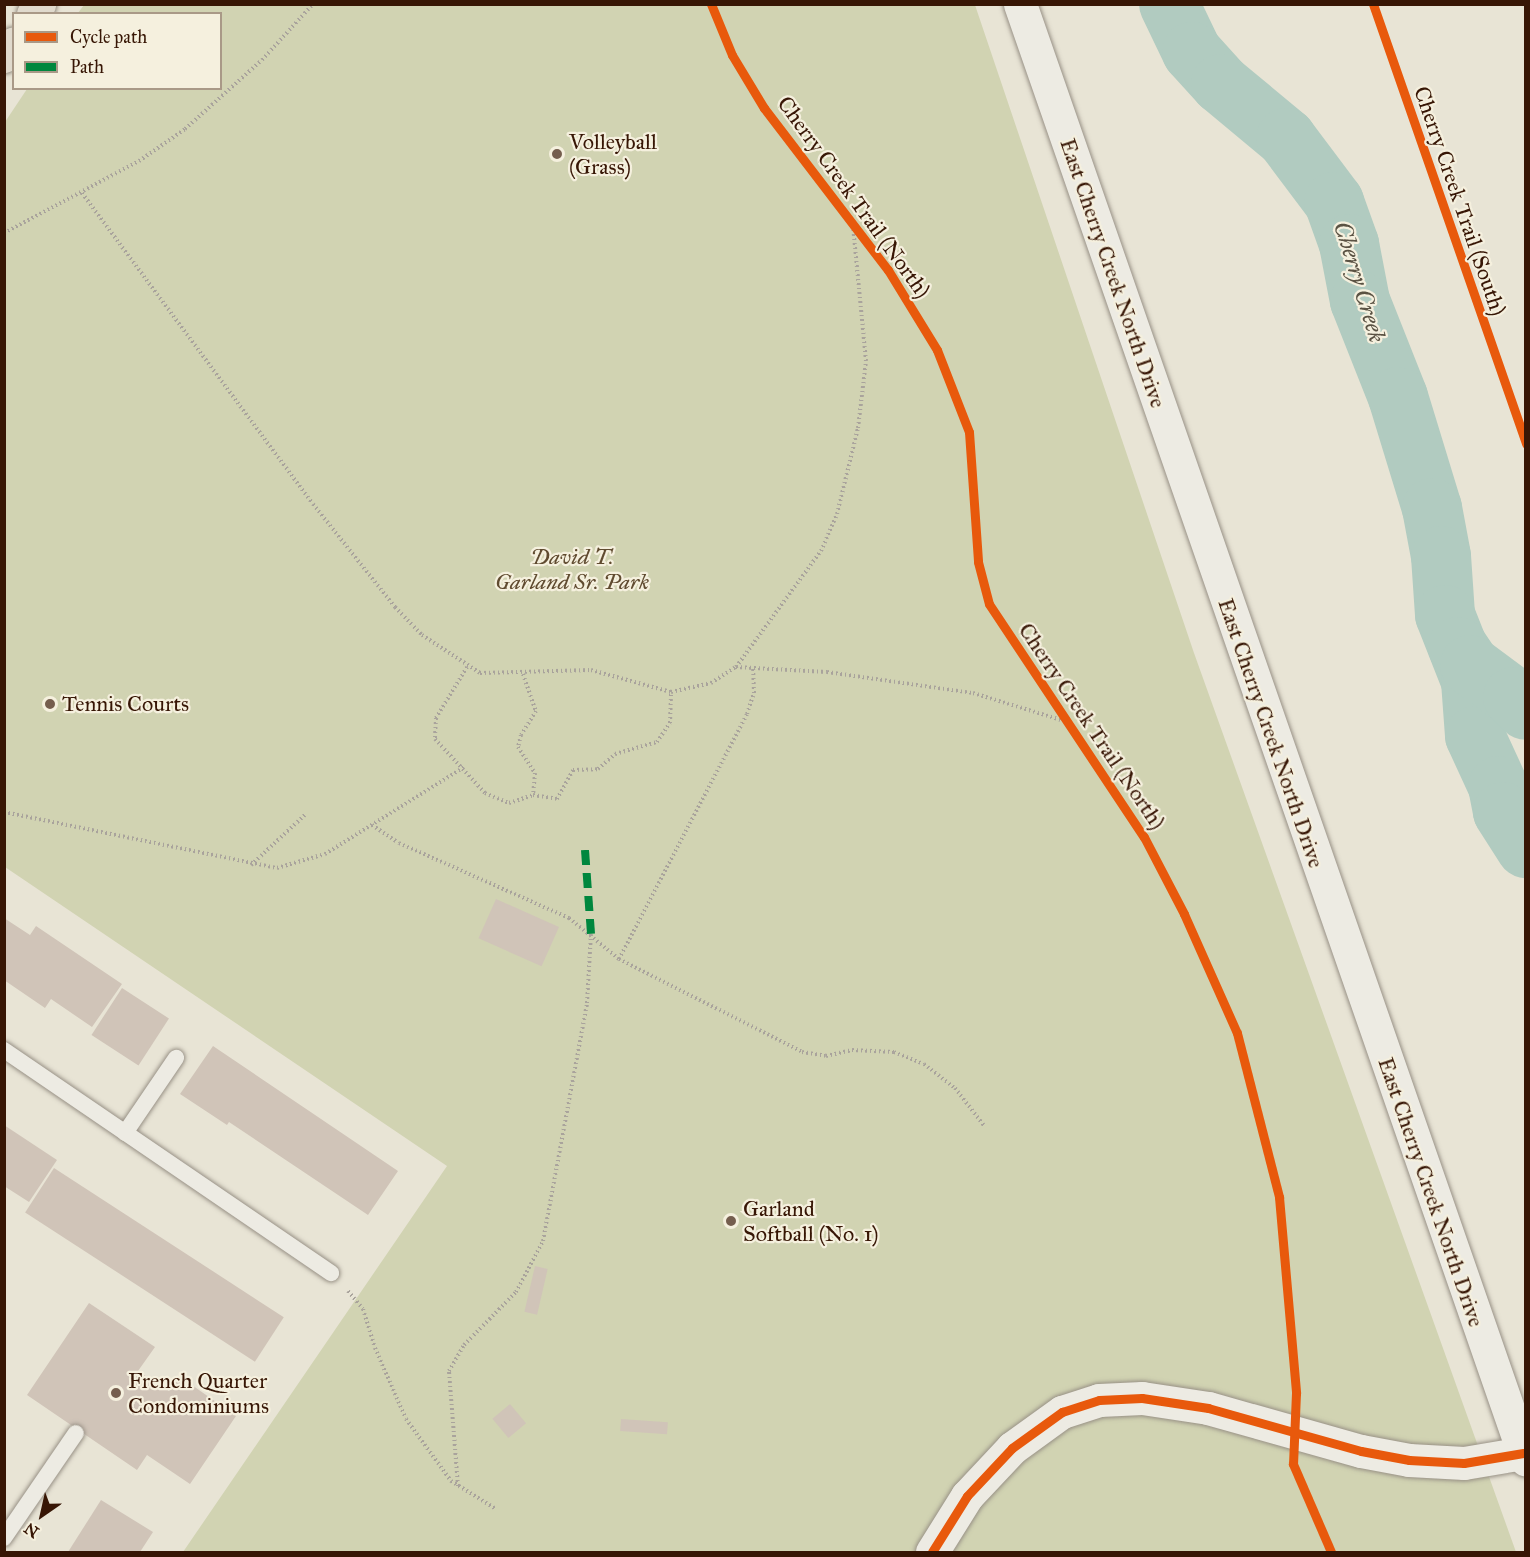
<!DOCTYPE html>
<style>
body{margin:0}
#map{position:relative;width:1530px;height:1557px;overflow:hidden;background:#e8e4d5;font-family:"IM FELL Great Primer",serif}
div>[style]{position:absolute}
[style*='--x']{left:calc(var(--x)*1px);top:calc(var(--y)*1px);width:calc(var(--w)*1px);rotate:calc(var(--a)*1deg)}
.green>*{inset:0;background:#d1d3b2}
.river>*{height:60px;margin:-30px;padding:0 30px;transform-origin:30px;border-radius:30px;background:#b1cbc0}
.building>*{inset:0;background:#d0c4b8;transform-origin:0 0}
.path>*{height:4px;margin-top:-2px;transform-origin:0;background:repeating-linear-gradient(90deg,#a9a39c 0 1.5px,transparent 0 4.5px)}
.roads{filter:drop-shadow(0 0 2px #989186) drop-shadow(0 0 2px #989186)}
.lane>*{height:16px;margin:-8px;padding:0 8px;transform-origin:8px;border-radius:8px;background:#edebe3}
.street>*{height:33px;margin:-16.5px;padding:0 16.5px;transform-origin:16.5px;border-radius:16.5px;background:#edebe3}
.secondary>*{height:33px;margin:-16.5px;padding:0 16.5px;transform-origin:16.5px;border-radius:16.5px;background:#edebe3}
.primary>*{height:33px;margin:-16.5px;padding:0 16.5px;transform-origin:16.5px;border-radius:16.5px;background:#e0dacd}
.quiet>*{height:8px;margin-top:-4px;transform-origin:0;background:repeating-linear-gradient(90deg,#00873e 0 15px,transparent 0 23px)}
.cycleway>*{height:9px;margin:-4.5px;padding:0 4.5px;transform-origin:4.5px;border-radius:4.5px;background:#e8590c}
.dots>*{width:16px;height:16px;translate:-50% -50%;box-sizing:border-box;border:3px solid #f5f0de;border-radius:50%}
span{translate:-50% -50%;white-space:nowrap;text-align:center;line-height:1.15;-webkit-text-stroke:4.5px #f5f0de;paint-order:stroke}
.poi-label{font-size:22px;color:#371605}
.left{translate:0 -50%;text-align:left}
.street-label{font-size:22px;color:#371605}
.park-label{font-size:22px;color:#604b30;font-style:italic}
.water-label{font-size:24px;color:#5a5243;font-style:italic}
.frame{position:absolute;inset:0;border:6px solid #371605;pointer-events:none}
.legend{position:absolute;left:12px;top:12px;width:210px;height:78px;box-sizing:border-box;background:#f5f0de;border:2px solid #a99987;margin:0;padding:8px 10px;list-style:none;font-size:18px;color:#371605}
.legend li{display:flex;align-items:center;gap:12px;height:30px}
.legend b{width:30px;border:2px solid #a99987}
.north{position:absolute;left:12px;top:1485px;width:60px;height:60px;-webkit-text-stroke:4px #f5f0de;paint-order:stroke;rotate:214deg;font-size:16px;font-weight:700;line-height:24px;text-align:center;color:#371605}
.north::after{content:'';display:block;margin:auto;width:21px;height:27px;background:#371605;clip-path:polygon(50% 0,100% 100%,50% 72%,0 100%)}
</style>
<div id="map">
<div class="green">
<i style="clip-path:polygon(84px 5px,975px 5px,1194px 653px,1516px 1552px,183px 1552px,447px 1166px,5px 867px,5px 122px,27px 89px,220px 88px,220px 14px,78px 13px)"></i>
</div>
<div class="river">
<i style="--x:1169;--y:4;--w:53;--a:64.4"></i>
<i style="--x:1192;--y:52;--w:43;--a:47.8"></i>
<i style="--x:1221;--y:84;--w:85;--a:39.7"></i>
<i style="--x:1286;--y:138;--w:80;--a:53.1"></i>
<i style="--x:1334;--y:202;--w:45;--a:70.3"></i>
<i style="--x:1349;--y:244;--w:58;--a:79.1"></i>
<i style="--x:1360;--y:301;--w:103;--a:68.4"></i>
<i style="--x:1398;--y:397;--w:116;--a:73"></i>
<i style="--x:1432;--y:508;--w:49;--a:79.4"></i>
<i style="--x:1441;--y:556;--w:59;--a:86.1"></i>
<i style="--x:1445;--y:615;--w:71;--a:68.5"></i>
<i style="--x:1471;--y:681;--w:55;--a:85.8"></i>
<i style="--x:1475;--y:736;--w:55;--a:65.3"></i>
<i style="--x:1498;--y:786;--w:26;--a:79"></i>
<i style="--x:1503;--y:812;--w:43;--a:57.4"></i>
<i style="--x:1458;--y:647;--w:22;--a:56"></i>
<i style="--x:1470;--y:665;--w:54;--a:36.7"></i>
<i style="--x:1513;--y:697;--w:18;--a:45"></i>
</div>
<div class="building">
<i style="left:496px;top:899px;width:69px;height:43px;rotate:24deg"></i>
<i style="clip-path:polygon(4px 918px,30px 935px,36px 926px,122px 984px,92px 1027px,51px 999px,45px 1008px,4px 980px)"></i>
<i style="left:122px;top:988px;width:56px;height:56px;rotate:33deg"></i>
<i style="clip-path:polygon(213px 1046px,398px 1171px,368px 1215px,229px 1122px,227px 1125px,180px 1094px)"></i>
<i style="clip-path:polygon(4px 1125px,57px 1160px,29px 1202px,4px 1186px)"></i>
<i style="left:54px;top:1168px;width:274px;height:53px;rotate:33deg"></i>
<i style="left:535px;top:1266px;width:13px;height:47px;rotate:13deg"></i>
<i style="clip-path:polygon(89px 1303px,155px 1347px,138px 1371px,169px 1391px,179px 1376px,236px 1416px,190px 1484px,147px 1455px,137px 1470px,27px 1395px)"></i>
<i style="left:510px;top:1404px;width:25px;height:23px;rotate:50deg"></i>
<i style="left:621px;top:1419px;width:47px;height:12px;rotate:4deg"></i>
<i style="clip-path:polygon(101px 1500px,153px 1532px,140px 1552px,68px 1552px)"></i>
</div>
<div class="path">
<i style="--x:82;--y:193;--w:387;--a:53.4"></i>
<i style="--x:313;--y:504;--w:132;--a:51.5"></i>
<i style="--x:395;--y:607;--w:39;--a:46"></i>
<i style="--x:422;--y:635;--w:69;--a:33.2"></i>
<i style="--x:480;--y:673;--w:111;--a:-1.5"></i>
<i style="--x:591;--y:670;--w:83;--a:15.4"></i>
<i style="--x:671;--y:692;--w:41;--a:-12.7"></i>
<i style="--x:711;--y:683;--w:30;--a:-33"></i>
<i style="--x:736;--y:667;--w:144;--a:-53.8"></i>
<i style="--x:821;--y:551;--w:40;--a:-66.6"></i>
<i style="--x:837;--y:514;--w:89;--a:-76.3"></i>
<i style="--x:858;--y:428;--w:67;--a:-83.2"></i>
<i style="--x:866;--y:361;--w:136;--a:-95.5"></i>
<i style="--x:4;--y:233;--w:153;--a:-28.1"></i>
<i style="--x:139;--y:161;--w:56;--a:-34.8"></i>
<i style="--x:185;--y:129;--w:103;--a:-41.9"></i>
<i style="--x:262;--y:60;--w:76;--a:-47.7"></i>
<i style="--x:467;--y:667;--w:60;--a:121.3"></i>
<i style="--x:436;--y:718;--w:21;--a:93"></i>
<i style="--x:435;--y:739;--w:74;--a:47.2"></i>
<i style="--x:485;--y:793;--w:26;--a:23"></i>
<i style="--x:509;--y:803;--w:25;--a:-18"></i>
<i style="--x:533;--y:795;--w:24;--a:9"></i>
<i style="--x:557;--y:799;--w:33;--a:-61"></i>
<i style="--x:573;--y:770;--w:25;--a:-2"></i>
<i style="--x:598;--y:769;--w:23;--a:-41"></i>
<i style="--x:615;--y:754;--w:44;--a:-15.9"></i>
<i style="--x:657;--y:742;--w:23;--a:-56"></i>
<i style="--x:670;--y:723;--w:31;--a:-88"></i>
<i style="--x:736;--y:667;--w:91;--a:3.1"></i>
<i style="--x:827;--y:672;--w:148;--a:8.2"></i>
<i style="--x:973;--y:693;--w:102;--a:17"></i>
<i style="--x:523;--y:674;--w:39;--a:71"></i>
<i style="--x:536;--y:711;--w:28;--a:122"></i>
<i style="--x:521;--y:735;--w:12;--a:104"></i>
<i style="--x:518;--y:747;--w:31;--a:57"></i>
<i style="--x:535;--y:773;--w:22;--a:95"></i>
<i style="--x:4;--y:812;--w:279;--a:11.6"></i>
<i style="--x:277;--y:868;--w:50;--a:-16.3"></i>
<i style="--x:325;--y:854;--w:164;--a:-32"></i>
<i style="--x:372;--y:825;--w:32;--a:34"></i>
<i style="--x:399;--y:843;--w:186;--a:23.8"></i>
<i style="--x:569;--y:918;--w:65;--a:39.4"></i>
<i style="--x:619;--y:959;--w:276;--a:-62.4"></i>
<i style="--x:747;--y:714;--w:22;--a:-72"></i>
<i style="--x:754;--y:693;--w:26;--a:-92"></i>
<i style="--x:251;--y:865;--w:76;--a:-42.9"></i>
<i style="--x:619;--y:959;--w:205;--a:26.9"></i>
<i style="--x:802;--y:1052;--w:24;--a:9"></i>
<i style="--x:826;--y:1056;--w:27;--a:-13"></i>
<i style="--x:852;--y:1050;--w:42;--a:2.7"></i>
<i style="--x:894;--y:1052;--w:32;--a:22"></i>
<i style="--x:924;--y:1064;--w:39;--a:38"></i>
<i style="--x:955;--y:1088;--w:49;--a:52.4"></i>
<i style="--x:348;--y:1291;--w:23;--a:50"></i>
<i style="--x:363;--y:1309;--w:41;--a:72.9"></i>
<i style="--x:375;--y:1348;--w:77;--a:66.4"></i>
<i style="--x:406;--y:1419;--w:77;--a:54"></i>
<i style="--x:451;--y:1481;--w:53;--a:31.9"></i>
<i style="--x:458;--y:1486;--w:115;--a:-94.5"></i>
<i style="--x:449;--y:1371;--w:30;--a:-60"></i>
<i style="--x:464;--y:1345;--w:74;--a:-45.5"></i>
<i style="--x:516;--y:1292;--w:58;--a:-62.1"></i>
<i style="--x:543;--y:1241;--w:242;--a:-79.5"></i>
<i style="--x:587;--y:1003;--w:69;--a:-86.7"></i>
</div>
<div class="roads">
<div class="lane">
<i style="--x:4;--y:1050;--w:396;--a:34.3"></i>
<i style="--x:125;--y:1133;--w:91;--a:-55.8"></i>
<i style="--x:4;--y:1538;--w:127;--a:-55.6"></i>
</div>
<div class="street">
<i style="--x:932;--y:1552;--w:66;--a:-58"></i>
<i style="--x:967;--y:1496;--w:66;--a:-46.8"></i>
<i style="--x:1012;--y:1448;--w:62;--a:-35.8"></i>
<i style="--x:1062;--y:1412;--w:39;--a:-18"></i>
<i style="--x:1099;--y:1400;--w:43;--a:-2.7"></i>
<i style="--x:1142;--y:1398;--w:67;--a:8.6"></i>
<i style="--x:1208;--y:1408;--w:159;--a:15.7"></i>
<i style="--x:1361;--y:1451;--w:49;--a:10.6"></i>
<i style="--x:1409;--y:1460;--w:55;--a:3.1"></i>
<i style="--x:1464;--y:1463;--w:60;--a:-9.6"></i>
</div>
<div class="secondary">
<i style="--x:1020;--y:4;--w:1541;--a:70.84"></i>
</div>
<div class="primary">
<i style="--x:33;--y:14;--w:12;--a:-59"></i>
<i style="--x:4;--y:56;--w:16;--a:-52"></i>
</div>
</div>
<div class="quiet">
<i style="--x:585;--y:850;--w:84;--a:85.9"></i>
</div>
<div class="cycleway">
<i style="--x:711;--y:4;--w:55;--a:67.6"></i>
<i style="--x:732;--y:55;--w:62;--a:58.9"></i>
<i style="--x:764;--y:108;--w:204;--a:52.6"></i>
<i style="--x:888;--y:270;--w:94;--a:58.5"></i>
<i style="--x:937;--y:350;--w:88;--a:68.7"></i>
<i style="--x:969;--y:432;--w:130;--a:86"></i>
<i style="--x:978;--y:562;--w:43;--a:75.3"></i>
<i style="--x:989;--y:604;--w:280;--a:56.4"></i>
<i style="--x:1144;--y:837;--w:87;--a:62.5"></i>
<i style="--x:1184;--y:914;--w:130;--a:66"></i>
<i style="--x:1237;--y:1033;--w:169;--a:75.6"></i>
<i style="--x:1279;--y:1197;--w:197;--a:85"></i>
<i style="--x:1296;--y:1393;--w:71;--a:92.4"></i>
<i style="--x:1293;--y:1464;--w:96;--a:66.6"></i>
<i style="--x:1373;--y:4;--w:466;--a:70.8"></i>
<i style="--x:932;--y:1552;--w:66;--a:-58"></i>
<i style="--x:967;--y:1496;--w:66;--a:-46.8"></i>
<i style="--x:1012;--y:1448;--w:62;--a:-35.8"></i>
<i style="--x:1062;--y:1412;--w:39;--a:-18"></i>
<i style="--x:1099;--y:1400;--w:43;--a:-2.7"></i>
<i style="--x:1142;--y:1398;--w:67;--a:8.6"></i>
<i style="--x:1208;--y:1408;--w:159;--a:15.7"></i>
<i style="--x:1361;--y:1451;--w:49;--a:10.6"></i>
<i style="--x:1409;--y:1460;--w:55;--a:3.1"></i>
<i style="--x:1464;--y:1463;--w:60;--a:-9.6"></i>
</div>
<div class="dots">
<i style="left:557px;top:154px;background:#755e4e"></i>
<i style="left:50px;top:704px;background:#755e4e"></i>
<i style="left:731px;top:1221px;background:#755e4e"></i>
<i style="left:116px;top:1393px;background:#755e4e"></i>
</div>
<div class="poi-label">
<span class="left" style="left:569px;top:154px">Volleyball<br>(Grass)</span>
<span class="left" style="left:62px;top:704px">Tennis Courts</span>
<span class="left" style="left:743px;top:1221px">Garland<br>Softball (No. 1)</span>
<span class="left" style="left:128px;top:1393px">French Quarter<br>Condominiums</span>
</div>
<div class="street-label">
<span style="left:854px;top:197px;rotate:54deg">Cherry Creek Trail (North)</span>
<span style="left:1460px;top:201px;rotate:71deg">Cherry Creek Trail (South)</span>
<span style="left:1113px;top:273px;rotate:71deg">East Cherry Creek North Drive</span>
<span style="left:1092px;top:726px;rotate:56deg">Cherry Creek Trail (North)</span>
<span style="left:1271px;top:733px;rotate:71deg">East Cherry Creek North Drive</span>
<span style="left:1431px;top:1192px;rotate:71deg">East Cherry Creek North Drive</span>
</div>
<div class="park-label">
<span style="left:572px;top:569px">David T.<br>Garland Sr. Park</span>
</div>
<div class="water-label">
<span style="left:1359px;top:282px;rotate:73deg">Cherry Creek</span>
</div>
<div class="frame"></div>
<ul class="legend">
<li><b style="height:8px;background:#e8590c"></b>Cycle path</li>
<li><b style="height:8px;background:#00873e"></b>Path</li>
</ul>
<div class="north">N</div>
</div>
